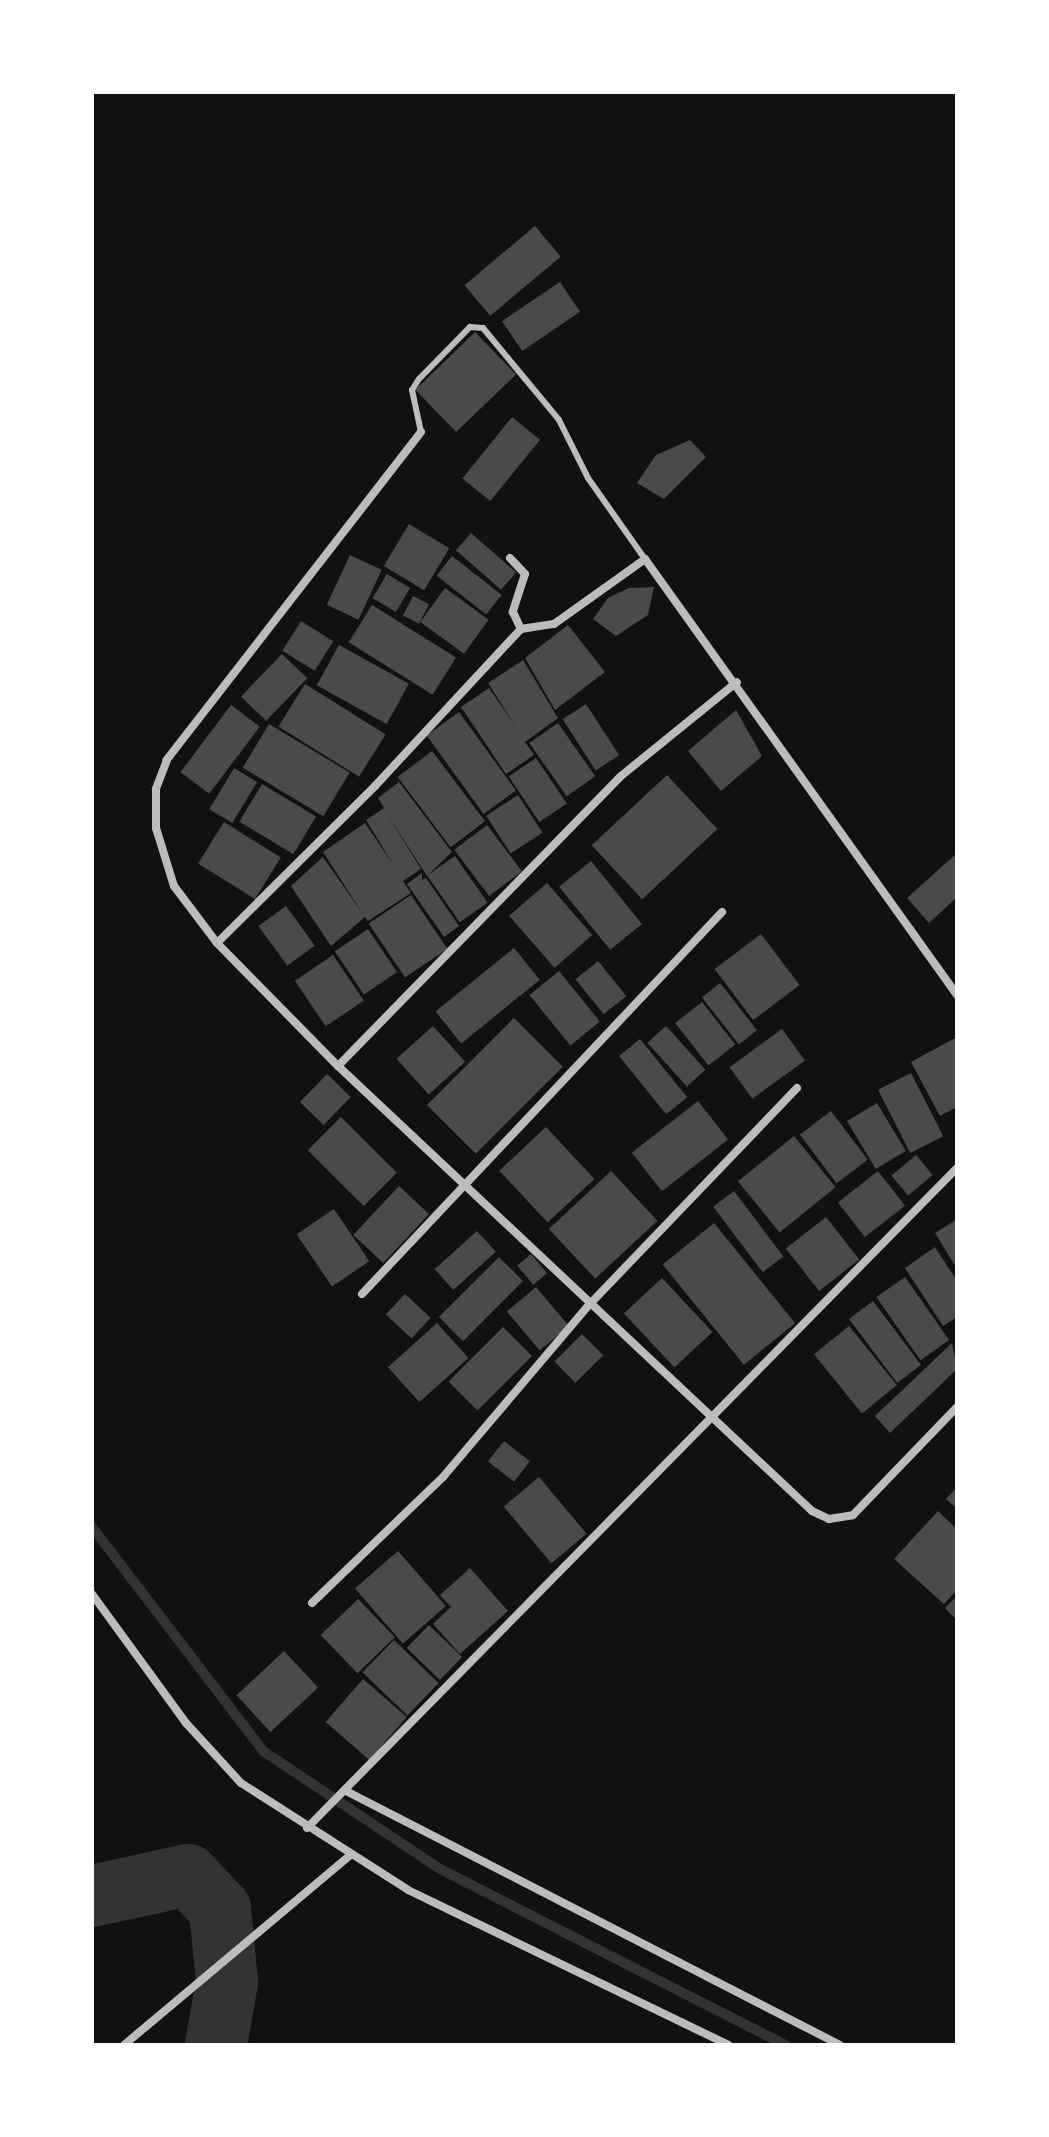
<!DOCTYPE html>
<style>
body{margin:0}
#map{position:relative;width:1049px;height:2137px;overflow:hidden;background:#111;font-family:Inter,sans-serif}
div>[style]{position:absolute}
[style*='--x']{left:calc(var(--x)*1px);top:calc(var(--y)*1px);width:calc(var(--w)*1px);rotate:calc(var(--a)*1deg)}
.stream>*{height:10px;margin:-5px;padding:0 5px;transform-origin:5px;border-radius:5px;background:#333}
.river>*{height:62px;margin:-31px;padding:0 31px;transform-origin:31px;border-radius:31px;background:#333}
.building>*{inset:0;background:#4a4a4a;transform-origin:0 0}
.service>*{height:6px;margin:-3px;padding:0 3px;transform-origin:3px;border-radius:3px;background:#bcbcbc}
.minor>*{height:8px;margin:-4px;padding:0 4px;transform-origin:4px;border-radius:4px;background:#bcbcbc}
span{translate:-50% -50%;white-space:nowrap;text-align:center;line-height:1.15;-webkit-text-stroke:6px #fff;paint-order:stroke}
.frame{position:absolute;inset:0;border:94px solid #fff;pointer-events:none}
</style>
<div id="map">
<div class="stream">
<i style="--x:92;--y:1527;--w:282;--a:52.6"></i>
<i style="--x:263;--y:1751;--w:213;--a:33.7"></i>
<i style="--x:440;--y:1869;--w:388;--a:27"></i>
</div>
<div class="river">
<i style="--x:92;--y:1896;--w:98;--a:-12.3"></i>
<i style="--x:188;--y:1875;--w:47;--a:46.7"></i>
<i style="--x:220;--y:1909;--w:73;--a:84.5"></i>
<i style="--x:227;--y:1982;--w:64;--a:99.9"></i>
</div>
<div class="building">
<i style="left:535px;top:226px;width:40px;height:92px;rotate:50deg"></i>
<i style="left:560px;top:282px;width:36px;height:70px;rotate:56deg"></i>
<i style="left:475px;top:332px;width:59px;height:83px;rotate:46deg"></i>
<i style="left:512px;top:417px;width:36px;height:79px;rotate:39deg"></i>
<i style="clip-path:polygon(690px 440px,706px 457px,664px 499px,637px 483px,656px 455px)"></i>
<i style="left:409px;top:524px;width:47px;height:49px;rotate:31deg"></i>
<i style="left:471px;top:533px;width:60px;height:23px;rotate:41deg"></i>
<i style="left:350px;top:555px;width:35px;height:55px;rotate:25deg"></i>
<i style="left:452px;top:556px;width:63px;height:25px;rotate:38deg"></i>
<i style="left:387px;top:574px;width:27px;height:28px;rotate:31deg"></i>
<i style="clip-path:polygon(654px 587px,648px 615px,616px 636px,593px 619px,608px 598px,629px 588px)"></i>
<i style="left:445px;top:588px;width:54px;height:42px;rotate:36deg"></i>
<i style="left:413px;top:596px;width:18px;height:22px;rotate:27deg"></i>
<i style="left:372px;top:605px;width:99px;height:44px;rotate:32deg"></i>
<i style="left:301px;top:621px;width:38px;height:35px;rotate:32deg"></i>
<i style="clip-path:polygon(568px 625px,605px 672px,555px 710px,525px 658px)"></i>
<i style="left:339px;top:645px;width:80px;height:46px;rotate:29deg"></i>
<i style="left:282px;top:654px;width:35px;height:59px;rotate:44deg"></i>
<i style="clip-path:polygon(523px 660px,558px 718px,525px 742px,534px 755px,506px 774px,461px 707px,489px 688px,516px 727px,488px 683px)"></i>
<i style="left:305px;top:684px;width:95px;height:50px;rotate:32deg"></i>
<i style="left:586px;top:704px;width:61px;height:28px;rotate:57deg"></i>
<i style="left:231px;top:705px;width:36px;height:84px;rotate:37deg"></i>
<i style="clip-path:polygon(736px 710px,762px 756px,721px 791px,688px 751px)"></i>
<i style="left:459px;top:712px;width:97px;height:40px;rotate:54deg"></i>
<i style="left:558px;top:723px;width:65px;height:35px;rotate:55deg"></i>
<i style="left:269px;top:724px;width:94px;height:51px;rotate:31deg"></i>
<i style="left:432px;top:751px;width:88px;height:43px;rotate:53deg"></i>
<i style="left:536px;top:758px;width:55px;height:33px;rotate:56deg"></i>
<i style="left:234px;top:768px;width:27px;height:48px;rotate:31deg"></i>
<i style="left:667px;top:775px;width:74px;height:103px;rotate:47deg"></i>
<i style="clip-path:polygon(399px 782px,452px 852px,427px 876px,387px 814px,421px 869px,403px 881px,411px 893px,368px 921px,365px 917px,331px 946px,291px 886px,323px 857px,363px 914px,323px 852px,365px 823px,394px 866px,366px 820px,384px 808px,378px 798px)"></i>
<i style="left:262px;top:784px;width:63px;height:44px;rotate:31deg"></i>
<i style="left:518px;top:795px;width:45px;height:38px;rotate:57deg"></i>
<i style="left:224px;top:822px;width:67px;height:49px;rotate:32deg"></i>
<i style="left:487px;top:825px;width:58px;height:41px;rotate:53deg"></i>
<i style="clip-path:polygon(957px 853px,957px 897px,929px 923px,907px 898px)"></i>
<i style="left:455px;top:856px;width:57px;height:34px;rotate:55deg"></i>
<i style="left:591px;top:861px;width:81px;height:41px;rotate:51deg"></i>
<i style="clip-path:polygon(422px 873px,422px 880px,426px 878px,459px 926px,444px 937px,407px 884px)"></i>
<i style="left:547px;top:883px;width:69px;height:50px;rotate:49deg"></i>
<i style="left:411px;top:895px;width:65px;height:51px;rotate:56deg"></i>
<i style="left:286px;top:906px;width:49px;height:34px;rotate:54deg"></i>
<i style="left:368px;top:929px;width:52px;height:40px;rotate:56deg"></i>
<i style="left:761px;top:934px;width:64px;height:58px;rotate:53deg"></i>
<i style="left:514px;top:948px;width:41px;height:101px;rotate:51deg"></i>
<i style="left:333px;top:955px;width:55px;height:46px;rotate:56deg"></i>
<i style="left:598px;top:961px;width:45px;height:29px;rotate:51deg"></i>
<i style="left:559px;top:971px;width:65px;height:38px;rotate:51deg"></i>
<i style="left:720px;top:983px;width:60px;height:23px;rotate:52deg"></i>
<i style="left:702px;top:1002px;width:54px;height:34px;rotate:52deg"></i>
<i style="left:514px;top:1018px;width:69px;height:123px;rotate:45deg"></i>
<i style="left:433px;top:1026px;width:48px;height:49px;rotate:48deg"></i>
<i style="left:666px;top:1026px;width:59px;height:25px;rotate:48deg"></i>
<i style="left:782px;top:1029px;width:39px;height:65px;rotate:54deg"></i>
<i style="clip-path:polygon(957px 1037px,957px 1107px,940px 1116px,911px 1062px)"></i>
<i style="left:640px;top:1039px;width:75px;height:27px;rotate:51deg"></i>
<i style="left:911px;top:1073px;width:71px;height:37px;rotate:63deg"></i>
<i style="left:327px;top:1074px;width:33px;height:39px;rotate:44deg"></i>
<i style="left:698px;top:1101px;width:49px;height:84px;rotate:52deg"></i>
<i style="left:877px;top:1103px;width:56px;height:35px;rotate:59deg"></i>
<i style="left:831px;top:1111px;width:61px;height:39px;rotate:53deg"></i>
<i style="left:341px;top:1117px;width:79px;height:47px;rotate:45deg"></i>
<i style="left:546px;top:1127px;width:71px;height:64px;rotate:47deg"></i>
<i style="left:794px;top:1136px;width:66px;height:72px;rotate:51deg"></i>
<i style="left:916px;top:1155px;width:26px;height:32px;rotate:50deg"></i>
<i style="left:611px;top:1171px;width:68px;height:85px;rotate:47deg"></i>
<i style="left:878px;top:1171px;width:44px;height:51px;rotate:52deg"></i>
<i style="left:399px;top:1186px;width:41px;height:67px;rotate:43deg"></i>
<i style="left:734px;top:1191px;width:82px;height:26px;rotate:53deg"></i>
<i style="left:334px;top:1209px;width:63px;height:45px;rotate:56deg"></i>
<i style="left:826px;top:1217px;width:54px;height:51px;rotate:52deg"></i>
<i style="clip-path:polygon(957px 1219px,957px 1269px,935px 1233px)"></i>
<i style="left:714px;top:1223px;width:129px;height:66px;rotate:51deg"></i>
<i style="left:477px;top:1231px;width:28px;height:57px;rotate:48deg"></i>
<i style="clip-path:polygon(935px 1247px,957px 1281px,957px 1317px,943px 1326px,905px 1268px)"></i>
<i style="left:531px;top:1254px;width:25px;height:18px;rotate:50deg"></i>
<i style="left:499px;top:1257px;width:34px;height:85px;rotate:45deg"></i>
<i style="left:905px;top:1277px;width:77px;height:35px;rotate:55deg"></i>
<i style="left:662px;top:1278px;width:74px;height:52px;rotate:47deg"></i>
<i style="left:536px;top:1287px;width:51px;height:38px;rotate:50deg"></i>
<i style="left:405px;top:1294px;width:35px;height:28px;rotate:43deg"></i>
<i style="left:873px;top:1301px;width:80px;height:30px;rotate:53deg"></i>
<i style="left:437px;top:1323px;width:47px;height:66px;rotate:48deg"></i>
<i style="left:849px;top:1326px;width:76px;height:45px;rotate:51deg"></i>
<i style="left:503px;top:1327px;width:41px;height:77px;rotate:45deg"></i>
<i style="left:582px;top:1334px;width:30px;height:39px;rotate:45deg"></i>
<i style="clip-path:polygon(952px 1343px,957px 1369px,890px 1433px,875px 1416px)"></i>
<i style="left:504px;top:1441px;width:33px;height:26px;rotate:38deg"></i>
<i style="left:539px;top:1477px;width:74px;height:46px;rotate:50deg"></i>
<i style="clip-path:polygon(957px 1487px,957px 1509px,946px 1499px)"></i>
<i style="clip-path:polygon(938px 1511px,957px 1529px,957px 1590px,944px 1604px,894px 1559px)"></i>
<i style="left:398px;top:1551px;width:73px;height:57px;rotate:49deg"></i>
<i style="clip-path:polygon(470px 1568px,508px 1611px,460px 1654px,433px 1624px,451px 1607px,440px 1595px)"></i>
<i style="clip-path:polygon(957px 1596px,957px 1620px,945px 1608px)"></i>
<i style="left:358px;top:1599px;width:53px;height:52px;rotate:46deg"></i>
<i style="left:429px;top:1625px;width:46px;height:32px;rotate:44deg"></i>
<i style="left:394px;top:1640px;width:62px;height:45px;rotate:44deg"></i>
<i style="left:284px;top:1651px;width:50px;height:65px;rotate:47deg"></i>
<i style="left:363px;top:1679px;width:58px;height:57px;rotate:41deg"></i>
</div>
<div class="service">
<i style="--x:421;--y:432;--w:43;--a:-102.1"></i>
<i style="--x:412;--y:390;--w:13;--a:-58"></i>
<i style="--x:419;--y:379;--w:73;--a:-45.6"></i>
<i style="--x:470;--y:327;--w:13;--a:4"></i>
<i style="--x:483;--y:328;--w:119;--a:50.4"></i>
<i style="--x:559;--y:420;--w:65;--a:63.4"></i>
<i style="--x:588;--y:478;--w:99;--a:54.9"></i>
</div>
<div class="minor">
<i style="--x:421;--y:432;--w:415;--a:127.8"></i>
<i style="--x:167;--y:760;--w:31;--a:111"></i>
<i style="--x:156;--y:789;--w:39;--a:90"></i>
<i style="--x:156;--y:828;--w:61;--a:72.8"></i>
<i style="--x:174;--y:886;--w:71;--a:53"></i>
<i style="--x:217;--y:943;--w:173;--a:45.5"></i>
<i style="--x:338;--y:1066;--w:650;--a:43.19"></i>
<i style="--x:812;--y:1511;--w:19;--a:25"></i>
<i style="--x:829;--y:1519;--w:24;--a:-9"></i>
<i style="--x:853;--y:1515;--w:150;--a:-46.1"></i>
<i style="--x:510;--y:558;--w:22;--a:47"></i>
<i style="--x:525;--y:574;--w:40;--a:108"></i>
<i style="--x:513;--y:612;--w:19;--a:65"></i>
<i style="--x:217;--y:943;--w:223;--a:-44.8"></i>
<i style="--x:375;--y:786;--w:214;--a:-47.1"></i>
<i style="--x:521;--y:629;--w:33;--a:-9"></i>
<i style="--x:554;--y:624;--w:112;--a:-35.5"></i>
<i style="--x:645;--y:559;--w:536;--a:54.41"></i>
<i style="--x:338;--y:1066;--w:405;--a:-45.7"></i>
<i style="--x:621;--y:776;--w:149;--a:-39"></i>
<i style="--x:362;--y:1294;--w:525;--a:-46.7"></i>
<i style="--x:92;--y:1594;--w:160;--a:53.9"></i>
<i style="--x:186;--y:1723;--w:81;--a:47.5"></i>
<i style="--x:241;--y:1783;--w:198;--a:32.6"></i>
<i style="--x:408;--y:1890;--w:356;--a:25.8"></i>
<i style="--x:312;--y:1603;--w:182;--a:-43.9"></i>
<i style="--x:443;--y:1477;--w:224;--a:-49.7"></i>
<i style="--x:588;--y:1306;--w:302;--a:-46.2"></i>
<i style="--x:346;--y:1791;--w:555;--a:27.21"></i>
<i style="--x:307;--y:1828;--w:926;--a:-45.44"></i>
<i style="--x:124;--y:2045;--w:294;--a:-40"></i>
</div>
<div class="frame"></div>
</div>
